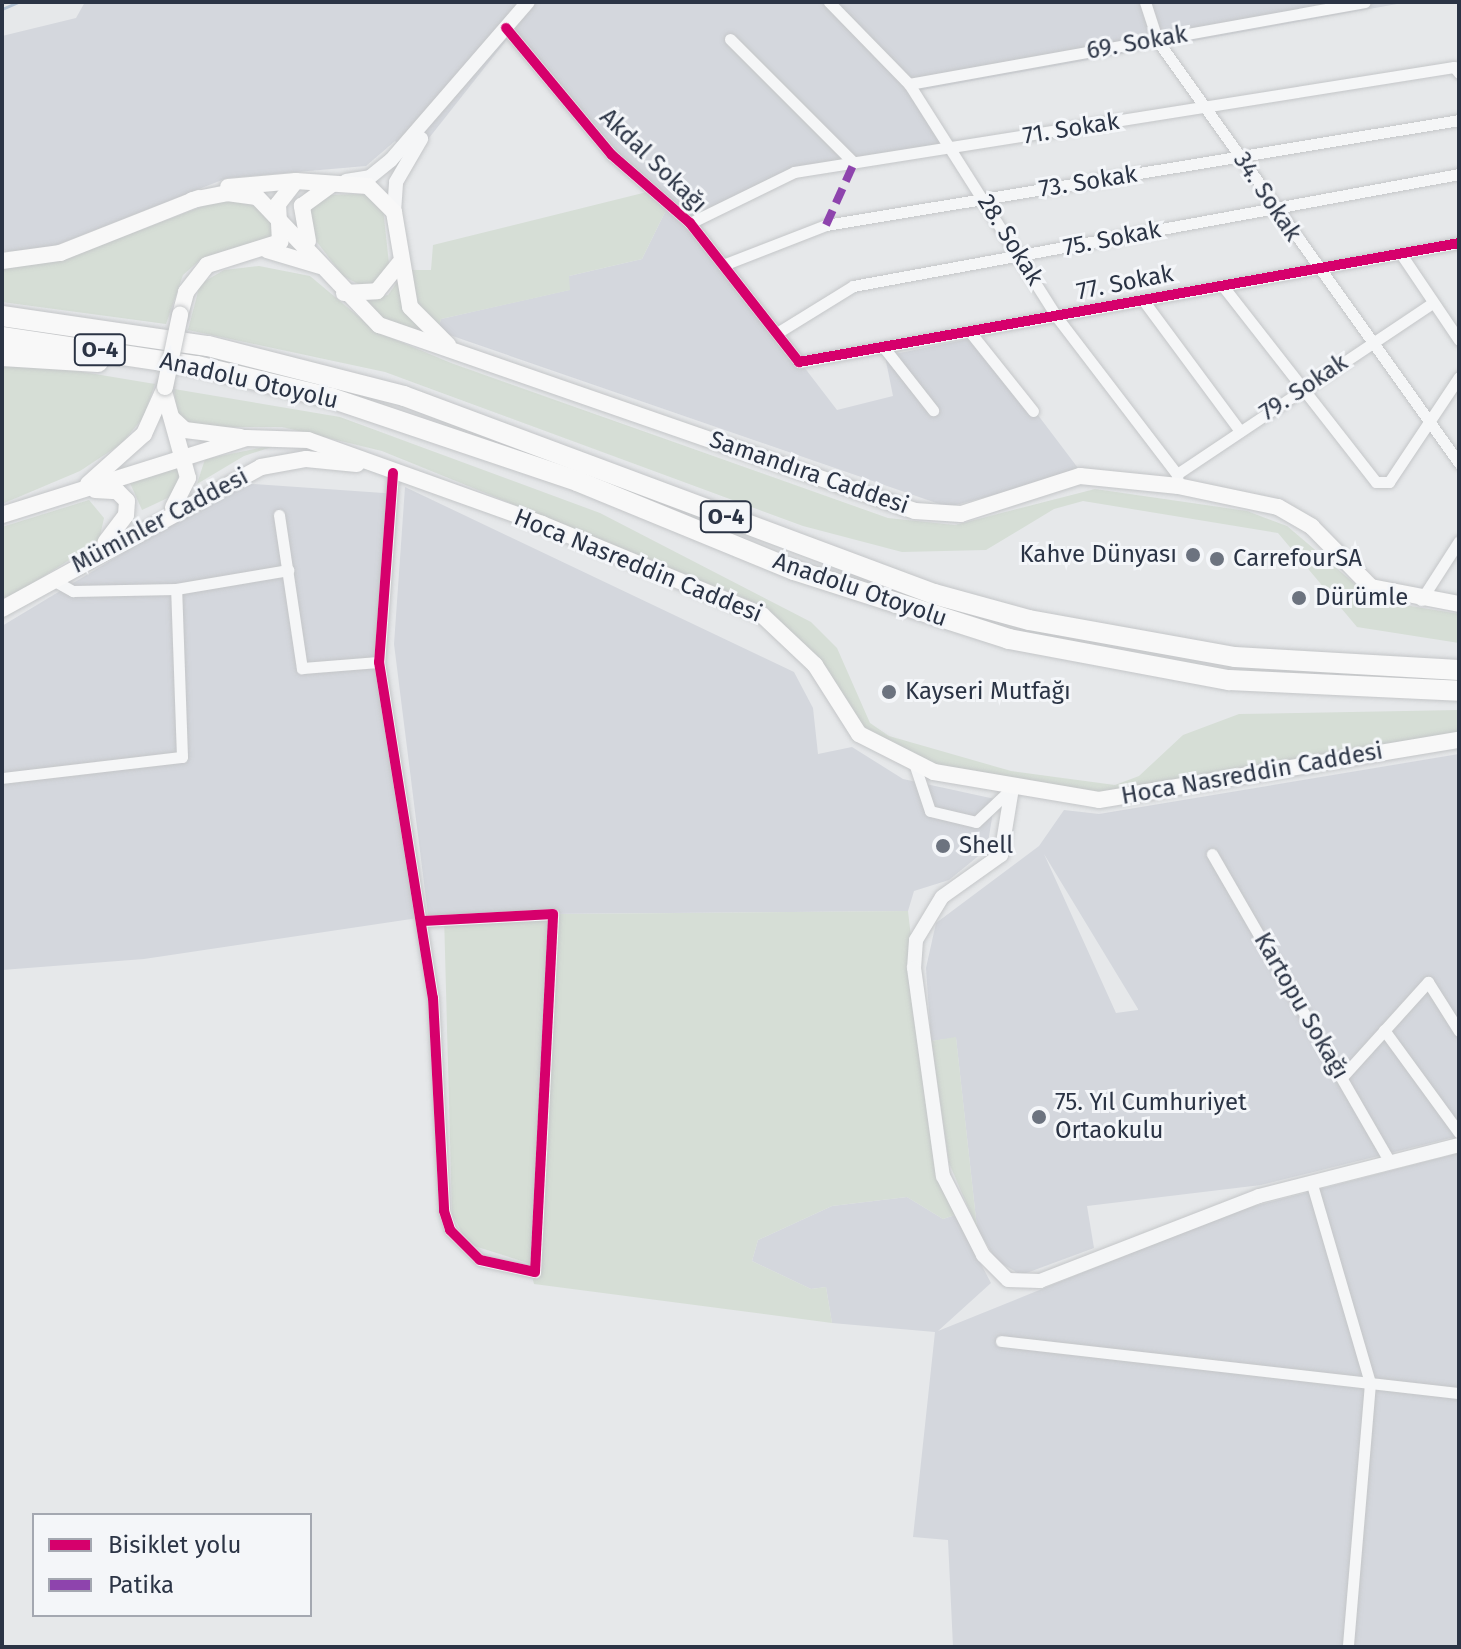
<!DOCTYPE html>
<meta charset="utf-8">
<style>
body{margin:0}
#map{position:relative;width:1461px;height:1649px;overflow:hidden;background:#e6e8ea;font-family:"Fira Sans",sans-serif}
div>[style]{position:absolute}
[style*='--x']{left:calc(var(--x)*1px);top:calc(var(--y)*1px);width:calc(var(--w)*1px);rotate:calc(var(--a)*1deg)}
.built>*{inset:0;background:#d4d7dd}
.green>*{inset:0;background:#d6ded6}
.stream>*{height:3px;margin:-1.5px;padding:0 1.5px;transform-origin:1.5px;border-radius:1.5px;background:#b4c4d5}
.roads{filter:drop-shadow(0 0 2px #c4c6c8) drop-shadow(0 0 2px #c4c6c8)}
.minor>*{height:11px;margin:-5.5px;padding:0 5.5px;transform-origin:5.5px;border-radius:5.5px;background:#f5f6f7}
.tertiary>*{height:14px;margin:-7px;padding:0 7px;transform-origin:7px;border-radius:7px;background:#f5f6f7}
.secondary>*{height:16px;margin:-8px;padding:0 8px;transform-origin:8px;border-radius:8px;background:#f8f8f8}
.motorway>*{height:20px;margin:-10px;padding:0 10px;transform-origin:10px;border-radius:10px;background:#f8f8f8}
.bridges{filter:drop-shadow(0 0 2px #c4c6c8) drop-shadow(0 0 2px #c4c6c8)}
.secondary-bridge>*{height:16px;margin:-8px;padding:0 8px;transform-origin:8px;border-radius:8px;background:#f8f8f8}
.quiet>*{height:8px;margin-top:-4px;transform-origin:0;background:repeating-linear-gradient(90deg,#8e44ad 0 16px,transparent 0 24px)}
.cycleway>*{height:10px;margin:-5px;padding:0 5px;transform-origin:5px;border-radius:5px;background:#d6006c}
.dots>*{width:22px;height:22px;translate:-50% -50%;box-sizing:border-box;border:4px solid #f4f6f9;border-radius:50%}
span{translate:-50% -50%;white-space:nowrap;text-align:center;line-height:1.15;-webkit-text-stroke:6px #f4f6f9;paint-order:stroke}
.shield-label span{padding:2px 6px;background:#f4f6f9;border:2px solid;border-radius:6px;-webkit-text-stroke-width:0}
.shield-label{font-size:22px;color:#2b3445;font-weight:700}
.street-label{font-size:24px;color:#2b3445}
.poi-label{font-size:24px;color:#2b3445}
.right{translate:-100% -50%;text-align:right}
.left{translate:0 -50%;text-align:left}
.frame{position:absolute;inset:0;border:4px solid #2b3445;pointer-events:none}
.legend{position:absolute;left:32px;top:1513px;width:280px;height:104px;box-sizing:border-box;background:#f4f6f9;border:2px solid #a4a8b1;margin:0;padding:10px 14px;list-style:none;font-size:24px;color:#2b3445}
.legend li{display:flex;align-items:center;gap:16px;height:40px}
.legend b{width:40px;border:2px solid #a4a8b1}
</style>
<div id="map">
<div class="built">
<i style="clip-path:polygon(85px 2px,1408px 2px,911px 92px,951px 153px,796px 175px,696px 226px,837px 410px,893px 396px,885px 356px,979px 337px,1081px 472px,948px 507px,438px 331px,441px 319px,569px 290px,569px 276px,642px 259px,668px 206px,611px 157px,508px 38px,414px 157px,395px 141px,366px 166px,227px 178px,34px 254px,2px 250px,2px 36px,76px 18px)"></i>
<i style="clip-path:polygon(239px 483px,398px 494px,380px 646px,418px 918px,144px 959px,2px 970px,2px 626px)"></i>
<i style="clip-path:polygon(405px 487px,794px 672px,813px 708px,818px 754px,852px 747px,903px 779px,995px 799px,987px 849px,949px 880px,914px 891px,908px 911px,428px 915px,394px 644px)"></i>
<i style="clip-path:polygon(evenodd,1459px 754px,1459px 1136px,1261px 1185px,1087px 1206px,1094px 1248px,1021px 1275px,996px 1260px,977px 1228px,956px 1038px,931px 1041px,926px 968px,936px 923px,1039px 846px,1064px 810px,1099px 814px,1459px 754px,1044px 854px,1138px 1009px,1138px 1010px,1116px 1013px,1044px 854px)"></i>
<i style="clip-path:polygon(1459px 1153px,1459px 1647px,953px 1647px,948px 1540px,913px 1537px,935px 1332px,832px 1323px,826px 1287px,811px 1289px,752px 1261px,758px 1240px,832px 1206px,907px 1197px,943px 1219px,955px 1215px,991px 1283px,938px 1331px,1235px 1211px)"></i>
</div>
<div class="green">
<i style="clip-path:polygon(655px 190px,668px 206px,642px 259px,569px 276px,570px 290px,441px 319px,438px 331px,415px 305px,406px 270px,431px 270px,433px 245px)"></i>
<i style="clip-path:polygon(365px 194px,383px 208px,389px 264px,372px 286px,362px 286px,343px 276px,307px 229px,306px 209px,321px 195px)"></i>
<i style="clip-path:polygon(244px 199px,271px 217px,273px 236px,200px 260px,183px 275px,166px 324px,2px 302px,2px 268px,62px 260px,219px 200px)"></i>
<i style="clip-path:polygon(259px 266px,310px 276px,377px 332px,451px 363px,888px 518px,955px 525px,1095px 489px,1247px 511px,1287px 526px,1374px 600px,1459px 614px,1459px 643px,1357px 627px,1278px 533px,1083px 501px,1054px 509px,986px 550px,902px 552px,803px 526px,385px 372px,188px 330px,200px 284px,224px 270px)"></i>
<i style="clip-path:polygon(398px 281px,406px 309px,425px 333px,382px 320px,358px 302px,388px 295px)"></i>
<i style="clip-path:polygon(2px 366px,71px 370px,155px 384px,143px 418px,121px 444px,80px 471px,2px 504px)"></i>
<i style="clip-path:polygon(174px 389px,340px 417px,600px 513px,811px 622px,837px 648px,870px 723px,889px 736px,1011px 771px,1115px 785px,1139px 776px,1183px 735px,1239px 714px,1459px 710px,1459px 732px,1100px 795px,962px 773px,893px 751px,868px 734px,826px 667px,766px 607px,382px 451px,282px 427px,195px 427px,177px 415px)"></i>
<i style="clip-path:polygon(284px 443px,244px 456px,197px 484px,205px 459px)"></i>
<i style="clip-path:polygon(182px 462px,174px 495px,142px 510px,130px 483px)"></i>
<i style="clip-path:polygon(89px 500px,104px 518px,99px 541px,2px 603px,2px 527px)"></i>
<i style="clip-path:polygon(908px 911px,937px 1164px,955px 1215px,943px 1219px,907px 1197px,832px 1206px,758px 1240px,752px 1261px,811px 1289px,826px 1287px,832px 1323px,534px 1284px,528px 1263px,468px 1244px,452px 1214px,444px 915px)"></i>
<i style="clip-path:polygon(956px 1037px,977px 1228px,949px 1163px,931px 1041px)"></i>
</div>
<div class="stream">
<i style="--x:2;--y:9;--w:17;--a:-24"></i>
</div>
<div class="roads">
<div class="minor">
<i style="--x:829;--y:2;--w:115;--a:45.7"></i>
<i style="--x:909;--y:84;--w:275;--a:57.6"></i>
<i style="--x:1056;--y:316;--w:199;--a:52.6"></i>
<i style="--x:1177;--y:474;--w:12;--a:85"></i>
<i style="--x:1145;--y:2;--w:40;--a:72"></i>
<i style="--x:1157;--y:40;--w:520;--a:54.48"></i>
<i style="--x:506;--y:28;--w:165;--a:50.2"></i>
<i style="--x:612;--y:155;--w:103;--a:41.1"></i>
<i style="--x:690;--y:223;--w:177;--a:51.9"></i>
<i style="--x:799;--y:362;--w:671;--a:-10.22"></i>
<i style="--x:730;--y:39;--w:175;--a:45"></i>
<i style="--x:909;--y:84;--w:463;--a:-10.2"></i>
<i style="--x:690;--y:223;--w:116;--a:-26.1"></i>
<i style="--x:794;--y:172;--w:668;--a:-9.04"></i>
<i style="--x:1454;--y:67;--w:8;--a:50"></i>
<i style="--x:1403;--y:257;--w:100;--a:56"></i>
<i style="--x:723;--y:265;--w:110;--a:-21.2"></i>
<i style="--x:826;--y:225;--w:642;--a:-9.42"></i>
<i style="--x:1222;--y:285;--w:250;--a:52"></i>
<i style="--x:1376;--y:482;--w:13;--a:0"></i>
<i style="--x:1389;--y:482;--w:126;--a:-56.3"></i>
<i style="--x:1143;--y:300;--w:163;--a:53.5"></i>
<i style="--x:970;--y:332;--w:101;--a:51.4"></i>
<i style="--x:777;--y:333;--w:89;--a:-31.7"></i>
<i style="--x:853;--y:286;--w:616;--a:-10.47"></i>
<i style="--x:885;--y:349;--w:78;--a:51.8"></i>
<i style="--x:393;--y:473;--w:190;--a:94.2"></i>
<i style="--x:379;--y:662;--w:340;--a:80.9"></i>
<i style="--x:433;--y:998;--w:213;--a:87"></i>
<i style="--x:444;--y:1211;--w:20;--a:72"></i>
<i style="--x:450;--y:1230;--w:42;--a:45"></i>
<i style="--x:480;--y:1260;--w:56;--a:12.3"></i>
<i style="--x:535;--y:1272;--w:358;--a:-87.1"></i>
<i style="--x:553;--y:914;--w:130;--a:176.9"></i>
<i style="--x:1177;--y:474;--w:307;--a:-33.8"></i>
<i style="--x:279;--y:515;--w:155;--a:81.5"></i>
<i style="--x:302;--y:668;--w:77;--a:-4.5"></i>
<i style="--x:51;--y:579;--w:25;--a:29"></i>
<i style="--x:73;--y:591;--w:103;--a:-1.1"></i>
<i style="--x:176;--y:589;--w:114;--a:-9.6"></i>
<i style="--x:1421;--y:600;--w:70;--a:-57.2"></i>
<i style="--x:915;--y:766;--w:47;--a:71.6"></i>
<i style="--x:930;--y:811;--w:47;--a:13.4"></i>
<i style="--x:976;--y:822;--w:50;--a:-43.4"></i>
<i style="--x:2;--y:778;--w:181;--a:-6.7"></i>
<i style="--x:182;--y:757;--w:168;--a:-92"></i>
<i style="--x:1212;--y:854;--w:354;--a:60"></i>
<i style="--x:1384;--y:1030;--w:127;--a:53.9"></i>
<i style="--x:1343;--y:1076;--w:127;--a:-47.9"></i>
<i style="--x:1428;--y:982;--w:58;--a:57.7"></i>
<i style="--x:1311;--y:1181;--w:210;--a:73.7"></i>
<i style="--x:1370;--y:1383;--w:265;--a:94.8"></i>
<i style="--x:1001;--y:1341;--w:461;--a:6.5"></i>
</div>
<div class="tertiary">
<i style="--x:346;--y:181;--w:24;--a:-9"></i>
<i style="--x:370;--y:177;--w:27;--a:-39"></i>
<i style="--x:391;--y:160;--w:209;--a:-49.1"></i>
<i style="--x:394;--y:212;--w:30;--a:-86"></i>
<i style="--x:396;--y:182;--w:50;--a:-59.8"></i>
<i style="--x:1012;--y:788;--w:68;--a:99.3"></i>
<i style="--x:1001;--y:855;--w:72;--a:144.6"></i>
<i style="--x:942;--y:897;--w:50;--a:121.2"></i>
<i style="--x:916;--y:940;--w:28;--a:94"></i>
<i style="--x:914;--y:968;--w:210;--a:82.1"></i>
<i style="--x:943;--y:1176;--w:89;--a:63.1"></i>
<i style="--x:983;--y:1255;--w:35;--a:45"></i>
<i style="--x:1008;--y:1280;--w:32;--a:2"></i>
<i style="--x:1040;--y:1281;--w:235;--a:-21.2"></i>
<i style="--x:1259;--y:1196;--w:206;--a:-14.3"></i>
</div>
<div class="secondary">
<i style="--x:228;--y:187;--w:68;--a:-5"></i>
<i style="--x:296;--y:181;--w:72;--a:4"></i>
<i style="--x:368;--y:186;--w:37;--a:45"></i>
<i style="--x:394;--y:212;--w:96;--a:80.4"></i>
<i style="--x:410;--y:307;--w:54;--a:45"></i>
<i style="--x:192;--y:200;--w:36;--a:-11"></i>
<i style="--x:227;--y:193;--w:30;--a:8"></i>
<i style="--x:257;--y:197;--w:177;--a:46.4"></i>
<i style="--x:379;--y:325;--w:567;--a:19.14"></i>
<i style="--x:915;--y:511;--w:46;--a:3.7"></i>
<i style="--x:961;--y:514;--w:125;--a:-17.7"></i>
<i style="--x:1080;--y:476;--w:99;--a:5.8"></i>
<i style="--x:1178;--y:486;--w:102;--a:11.9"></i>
<i style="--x:1278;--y:507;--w:39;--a:30"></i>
<i style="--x:1312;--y:527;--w:84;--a:45.5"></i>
<i style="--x:1371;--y:587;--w:90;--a:10.9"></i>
<i style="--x:308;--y:241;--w:36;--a:-100"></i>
<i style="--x:302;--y:206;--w:36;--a:-36"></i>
<i style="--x:267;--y:250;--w:55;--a:16.8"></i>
<i style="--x:2;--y:261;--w:59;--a:-7.9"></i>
<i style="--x:60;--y:253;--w:149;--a:-21.6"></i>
<i style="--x:344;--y:293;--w:33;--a:-3"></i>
<i style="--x:377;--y:291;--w:35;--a:-51"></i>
<i style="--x:180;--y:315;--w:24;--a:-75"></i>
<i style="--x:186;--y:292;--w:34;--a:-52"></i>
<i style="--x:207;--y:265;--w:77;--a:-17.5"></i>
<i style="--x:280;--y:242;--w:38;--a:-93"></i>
<i style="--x:278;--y:204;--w:29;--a:-52"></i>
<i style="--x:165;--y:395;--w:86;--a:74.5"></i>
<i style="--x:188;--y:478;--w:33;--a:117"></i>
<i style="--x:173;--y:419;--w:16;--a:43"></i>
<i style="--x:185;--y:430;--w:56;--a:7.1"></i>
<i style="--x:88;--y:484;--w:75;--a:-41.8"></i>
<i style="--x:144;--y:434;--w:51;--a:-65.9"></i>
<i style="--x:95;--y:490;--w:22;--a:3"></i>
<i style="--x:117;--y:491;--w:14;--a:45"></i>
<i style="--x:127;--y:501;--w:14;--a:94"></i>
<i style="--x:126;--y:515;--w:34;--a:127"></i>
<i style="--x:2;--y:515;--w:256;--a:-17.5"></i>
<i style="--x:246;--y:438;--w:62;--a:1.8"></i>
<i style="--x:308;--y:440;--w:249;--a:19.7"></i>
<i style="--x:542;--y:524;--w:238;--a:22.5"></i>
<i style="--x:762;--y:615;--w:73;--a:43.3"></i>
<i style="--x:815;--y:665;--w:82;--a:57.5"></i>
<i style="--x:859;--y:734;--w:84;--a:26.9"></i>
<i style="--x:934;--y:772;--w:167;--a:9.6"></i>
<i style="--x:1099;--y:800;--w:365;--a:-9.5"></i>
<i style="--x:2;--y:609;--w:295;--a:-28.7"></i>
<i style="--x:261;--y:467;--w:46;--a:-10.1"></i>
<i style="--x:306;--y:459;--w:51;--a:5.6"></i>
</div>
<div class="motorway">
<i style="--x:2;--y:316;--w:208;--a:8.3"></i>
<i style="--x:208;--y:346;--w:202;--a:14.3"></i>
<i style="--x:404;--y:396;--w:566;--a:20.48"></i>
<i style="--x:934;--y:594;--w:98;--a:15.3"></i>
<i style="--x:1029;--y:620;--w:209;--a:10.2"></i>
<i style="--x:1235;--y:657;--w:224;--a:3.3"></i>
<i style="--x:2;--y:337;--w:197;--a:8.5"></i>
<i style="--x:197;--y:366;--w:138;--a:13.4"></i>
<i style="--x:331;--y:398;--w:260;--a:18.6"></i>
<i style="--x:577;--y:481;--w:235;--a:22.3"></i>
<i style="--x:794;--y:570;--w:226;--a:17.8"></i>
<i style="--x:1009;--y:639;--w:224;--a:10.6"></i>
<i style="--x:1229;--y:680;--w:230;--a:2.7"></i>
<i style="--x:2;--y:356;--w:96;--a:3.6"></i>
</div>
</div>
<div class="bridges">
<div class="secondary-bridge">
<i style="--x:165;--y:387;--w:74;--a:-78.2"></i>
</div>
</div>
<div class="quiet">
<i style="--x:826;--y:225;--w:68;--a:-65.7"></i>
</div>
<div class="cycleway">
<i style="--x:506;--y:28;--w:165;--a:50.2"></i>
<i style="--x:612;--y:155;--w:103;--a:41.1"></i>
<i style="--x:690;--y:223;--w:177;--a:51.9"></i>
<i style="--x:799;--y:362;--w:671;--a:-10.22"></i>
<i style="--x:393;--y:473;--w:190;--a:94.2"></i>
<i style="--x:379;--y:662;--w:340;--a:80.9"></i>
<i style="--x:433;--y:998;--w:213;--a:87"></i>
<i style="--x:444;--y:1211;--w:20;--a:72"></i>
<i style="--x:450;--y:1230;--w:42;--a:45"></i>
<i style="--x:480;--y:1260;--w:56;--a:12.3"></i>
<i style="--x:535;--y:1272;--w:358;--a:-87.1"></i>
<i style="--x:553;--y:914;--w:130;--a:176.9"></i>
</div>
<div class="dots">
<i style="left:1193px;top:555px;background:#6c737f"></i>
<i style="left:1217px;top:559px;background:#6c737f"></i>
<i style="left:1299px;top:598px;background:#6c737f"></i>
<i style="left:889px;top:692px;background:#6c737f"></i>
<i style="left:943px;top:846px;background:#6c737f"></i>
<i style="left:1039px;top:1117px;background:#6c737f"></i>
</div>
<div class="shield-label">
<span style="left:100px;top:350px">O-4</span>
<span style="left:726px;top:517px">O-4</span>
</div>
<div class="street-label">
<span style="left:1137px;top:43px;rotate:-10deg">69. Sokak</span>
<span style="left:1071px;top:129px;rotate:-9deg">71. Sokak</span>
<span style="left:653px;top:161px;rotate:44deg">Akdal Sokağı</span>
<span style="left:1088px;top:182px;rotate:-9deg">73. Sokak</span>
<span style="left:1267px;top:197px;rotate:56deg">34. Sokak</span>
<span style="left:1112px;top:239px;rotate:-11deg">75. Sokak</span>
<span style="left:1010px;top:240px;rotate:58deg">28. Sokak</span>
<span style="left:1125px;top:283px;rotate:-11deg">77. Sokak</span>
<span style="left:249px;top:381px;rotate:13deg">Anadolu Otoyolu</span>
<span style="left:1304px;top:388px;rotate:-34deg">79. Sokak</span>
<span style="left:809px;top:473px;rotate:19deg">Samandıra Caddesi</span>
<span style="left:160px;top:521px;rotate:-28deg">Müminler Caddesi</span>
<span style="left:638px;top:566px;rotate:22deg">Hoca Nasreddin Caddesi</span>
<span style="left:860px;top:590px;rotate:19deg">Anadolu Otoyolu</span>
<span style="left:1252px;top:774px;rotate:-10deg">Hoca Nasreddin Caddesi</span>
<span style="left:1301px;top:1006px;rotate:60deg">Kartopu Sokağı</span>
</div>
<div class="poi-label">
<span class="right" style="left:1177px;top:555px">Kahve Dünyası</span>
<span class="left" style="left:1233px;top:559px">CarrefourSA</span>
<span class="left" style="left:1315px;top:598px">Dürümle</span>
<span class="left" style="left:905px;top:692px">Kayseri Mutfağı</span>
<span class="left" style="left:959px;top:846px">Shell</span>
<span class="left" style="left:1055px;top:1117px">75. Yıl Cumhuriyet<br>Ortaokulu</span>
</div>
<div class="frame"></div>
<ul class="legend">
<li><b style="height:10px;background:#d6006c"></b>Bisiklet yolu</li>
<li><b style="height:10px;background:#8e44ad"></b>Patika</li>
</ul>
</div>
